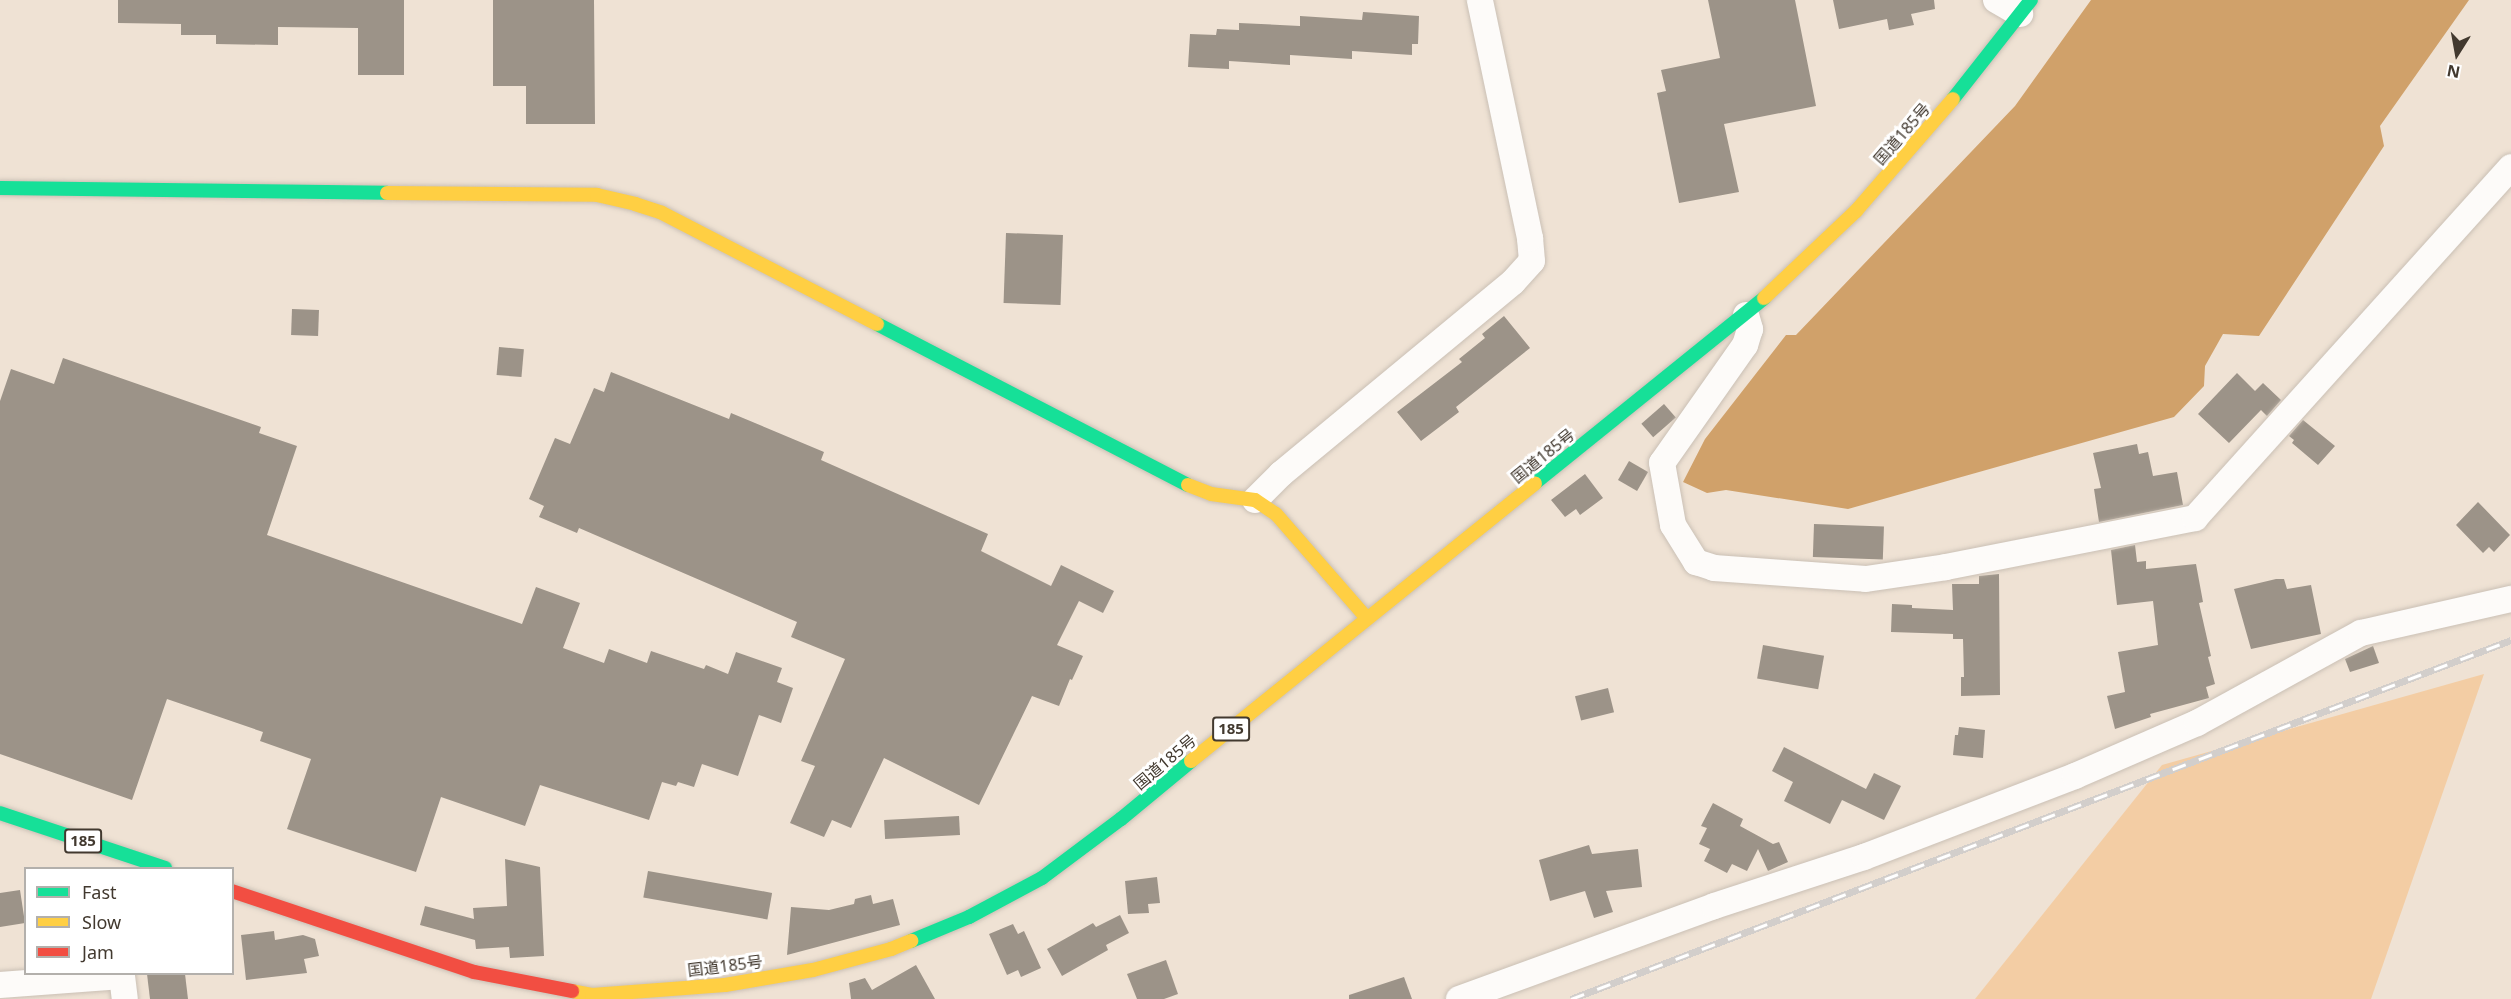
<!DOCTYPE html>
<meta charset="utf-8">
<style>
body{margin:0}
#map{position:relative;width:2511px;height:999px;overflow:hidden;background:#efe2d4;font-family:"Noto Sans","Noto Sans JP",sans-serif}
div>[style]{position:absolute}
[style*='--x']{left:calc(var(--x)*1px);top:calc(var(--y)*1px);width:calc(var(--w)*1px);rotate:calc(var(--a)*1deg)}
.green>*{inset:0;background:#f3cda4}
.water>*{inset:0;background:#d0a16a}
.building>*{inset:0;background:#9c9388;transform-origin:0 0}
.roads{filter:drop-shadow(0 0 2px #cac0b5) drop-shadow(0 0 2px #cac0b5)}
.street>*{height:26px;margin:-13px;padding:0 13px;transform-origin:13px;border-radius:13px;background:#fdfbf9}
.fast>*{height:14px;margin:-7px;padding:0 7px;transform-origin:7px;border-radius:7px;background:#16e098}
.slow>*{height:14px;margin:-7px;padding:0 7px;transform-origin:7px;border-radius:7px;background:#ffcf43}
.jam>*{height:14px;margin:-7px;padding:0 7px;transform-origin:7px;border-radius:7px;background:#f24e42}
.rail>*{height:7px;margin-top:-3.5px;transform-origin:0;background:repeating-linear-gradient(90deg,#fff 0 14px,#d2cecb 0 28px);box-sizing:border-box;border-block:2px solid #d2cecb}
span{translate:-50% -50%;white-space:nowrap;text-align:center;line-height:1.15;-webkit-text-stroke:6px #fff;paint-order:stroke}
.shield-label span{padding:2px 4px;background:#fff;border:2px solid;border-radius:4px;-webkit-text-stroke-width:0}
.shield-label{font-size:15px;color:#42392f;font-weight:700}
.street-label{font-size:16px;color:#42392f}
.legend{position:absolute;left:24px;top:867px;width:210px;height:108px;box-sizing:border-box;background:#fff;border:2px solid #b3b0ac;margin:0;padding:8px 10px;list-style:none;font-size:18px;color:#42392f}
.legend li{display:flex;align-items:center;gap:12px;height:30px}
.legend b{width:30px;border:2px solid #b3b0ac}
.north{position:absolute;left:2427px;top:24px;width:60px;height:60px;-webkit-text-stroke:4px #fff;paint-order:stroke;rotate:191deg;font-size:16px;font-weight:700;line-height:24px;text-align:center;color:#42392f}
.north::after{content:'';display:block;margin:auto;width:21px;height:27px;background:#42392f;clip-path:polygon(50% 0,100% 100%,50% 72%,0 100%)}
</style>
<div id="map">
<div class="green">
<i style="clip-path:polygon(2484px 674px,2371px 999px,1975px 999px,2162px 765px)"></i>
</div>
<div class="water">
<i style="clip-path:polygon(2091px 0,2469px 0,2380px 126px,2384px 146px,2259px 336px,2223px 334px,2205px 366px,2204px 386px,2174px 417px,1848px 509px,1726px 490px,1707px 493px,1683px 482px,1705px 439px,1786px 335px,1796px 335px,2015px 106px)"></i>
</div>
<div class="building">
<i style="clip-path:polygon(118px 0,404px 0,404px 75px,358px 75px,358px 28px,278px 27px,278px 45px,216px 44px,216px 35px,181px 35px,181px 24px,118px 23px)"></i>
<i style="clip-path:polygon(493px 0,594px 0,595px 124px,526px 124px,526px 86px,493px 86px)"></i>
<i style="clip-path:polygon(1708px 0,1795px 0,1816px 106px,1724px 124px,1739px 192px,1679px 203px,1657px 93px,1666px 91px,1661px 70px,1720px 58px)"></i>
<i style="clip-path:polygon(1833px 0,1934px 0,1935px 9px,1911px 14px,1914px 25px,1889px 30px,1887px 19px,1839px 29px)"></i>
<i style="clip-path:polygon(1363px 12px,1419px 16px,1418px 44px,1412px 44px,1412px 55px,1352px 51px,1352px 59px,1290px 55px,1290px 65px,1229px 61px,1229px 69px,1188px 67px,1190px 34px,1216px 35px,1217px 29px,1239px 30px,1239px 23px,1300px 26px,1300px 16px,1362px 20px)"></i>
<i style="left:1006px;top:233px;width:57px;height:70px;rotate:2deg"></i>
<i style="left:292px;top:309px;width:27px;height:26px;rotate:2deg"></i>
<i style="clip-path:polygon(1504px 316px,1530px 348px,1456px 407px,1459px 412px,1421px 441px,1397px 412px,1462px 362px,1459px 359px,1485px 338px,1482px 334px)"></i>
<i style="left:499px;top:347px;width:25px;height:28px;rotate:5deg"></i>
<i style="clip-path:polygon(63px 358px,261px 427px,259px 433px,297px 446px,267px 535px,522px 624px,536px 587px,580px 603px,563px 648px,604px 663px,609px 649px,647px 663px,651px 651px,704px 669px,706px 665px,728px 674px,736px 652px,782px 668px,777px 682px,793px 688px,781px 723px,759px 715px,738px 776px,702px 764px,694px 787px,678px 782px,676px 786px,662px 782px,649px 820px,540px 785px,525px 826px,441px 797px,416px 872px,287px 829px,311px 759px,260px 741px,263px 732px,167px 699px,132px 800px,0 754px,0 401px,11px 369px,54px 384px)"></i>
<i style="clip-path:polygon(611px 372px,729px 419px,731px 413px,824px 452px,821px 460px,988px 534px,981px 551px,1051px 586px,1061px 565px,1114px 591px,1103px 613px,1079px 601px,1057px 645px,1083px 656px,1072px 680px,1070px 679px,1059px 706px,1032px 696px,979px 805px,884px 758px,851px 828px,832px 820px,824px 837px,790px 823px,815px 766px,801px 761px,845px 659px,791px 637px,797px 622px,579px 528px,577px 533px,539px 517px,544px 506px,529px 499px,555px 438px,570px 444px,594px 388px,604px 392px)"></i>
<i style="clip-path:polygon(2237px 373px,2255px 391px,2263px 383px,2281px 400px,2267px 416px,2261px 410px,2229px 443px,2198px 414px)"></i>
<i style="left:1664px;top:404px;width:18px;height:30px;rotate:49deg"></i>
<i style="clip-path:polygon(2303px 420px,2335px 446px,2318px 465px,2292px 443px,2294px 440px,2289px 436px)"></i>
<i style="clip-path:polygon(2137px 444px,2139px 454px,2148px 452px,2153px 476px,2177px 472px,2183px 505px,2099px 522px,2094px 489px,2101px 488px,2093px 453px)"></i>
<i style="left:1629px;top:461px;width:22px;height:22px;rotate:30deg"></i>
<i style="clip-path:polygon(1585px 474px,1603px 498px,1580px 515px,1576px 509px,1565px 517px,1551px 500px)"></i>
<i style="clip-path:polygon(2478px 502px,2510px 535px,2494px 552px,2489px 547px,2483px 553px,2456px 525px)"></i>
<i style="left:1814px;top:524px;width:70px;height:33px;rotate:2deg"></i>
<i style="clip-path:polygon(2135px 545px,2137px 562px,2146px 561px,2146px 569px,2196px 564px,2203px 602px,2199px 603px,2211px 656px,2208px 657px,2215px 684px,2206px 687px,2209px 698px,2150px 714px,2151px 717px,2115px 729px,2107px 696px,2125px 692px,2118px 652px,2158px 645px,2153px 601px,2117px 605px,2111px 550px)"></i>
<i style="clip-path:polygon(1999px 574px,2000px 695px,1961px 696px,1961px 677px,1964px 677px,1963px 639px,1953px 639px,1953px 634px,1891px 632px,1892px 604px,1912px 605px,1912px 608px,1953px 610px,1952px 584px,1979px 584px,1979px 576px)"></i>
<i style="clip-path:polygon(2276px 579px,2284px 579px,2287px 589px,2311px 585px,2321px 634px,2251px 649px,2234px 589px)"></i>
<i style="left:1763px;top:645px;width:62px;height:34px;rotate:10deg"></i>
<i style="clip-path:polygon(2373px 646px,2379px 663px,2350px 672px,2345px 659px)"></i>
<i style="left:1608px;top:688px;width:25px;height:34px;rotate:76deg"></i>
<i style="clip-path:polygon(1959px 727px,1985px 730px,1983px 758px,1953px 755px,1955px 735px,1958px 735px)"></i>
<i style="clip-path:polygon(1784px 747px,1866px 789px,1874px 773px,1901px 786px,1884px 820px,1842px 800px,1830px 824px,1784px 801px,1793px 782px,1772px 771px)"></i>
<i style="clip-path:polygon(1713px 803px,1743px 819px,1740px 826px,1773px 844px,1779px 842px,1788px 862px,1768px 871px,1758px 849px,1747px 871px,1732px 864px,1727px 873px,1704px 861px,1710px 849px,1699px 844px,1707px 828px,1701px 826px)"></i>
<i style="left:959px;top:816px;width:19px;height:75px;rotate:87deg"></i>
<i style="clip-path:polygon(1589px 845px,1592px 854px,1638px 849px,1642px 887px,1606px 891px,1613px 912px,1594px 918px,1585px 891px,1550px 901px,1539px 860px)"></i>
<i style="clip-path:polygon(505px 859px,540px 867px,544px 956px,510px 958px,509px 947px,476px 949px,475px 940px,420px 925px,425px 906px,474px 919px,473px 908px,507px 906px)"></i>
<i style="left:648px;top:871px;width:126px;height:27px;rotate:10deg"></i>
<i style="clip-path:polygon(1157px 877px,1160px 903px,1148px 904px,1149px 913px,1128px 914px,1125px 881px)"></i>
<i style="clip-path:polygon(20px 890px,25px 923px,0 927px,0 893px)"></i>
<i style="clip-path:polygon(871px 895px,873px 904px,893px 899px,900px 925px,787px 955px,791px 907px,829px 910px,854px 904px,855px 899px)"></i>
<i style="clip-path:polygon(1120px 915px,1129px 933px,1106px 945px,1108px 950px,1062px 976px,1047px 949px,1093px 923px,1096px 927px)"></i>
<i style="clip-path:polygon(1013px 924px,1018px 934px,1024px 931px,1041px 968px,1021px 977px,1018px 970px,1007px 975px,989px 934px)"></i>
<i style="clip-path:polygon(274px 931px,275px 940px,303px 935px,315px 939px,319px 956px,304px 959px,307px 973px,246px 980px,241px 935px)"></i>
<i style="clip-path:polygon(1166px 960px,1178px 994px,1164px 999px,1137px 999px,1127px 974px)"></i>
<i style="clip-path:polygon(916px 965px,935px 999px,851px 999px,849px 983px,865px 978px,872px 990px)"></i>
<i style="clip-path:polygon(147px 974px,185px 974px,188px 999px,150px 999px)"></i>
<i style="clip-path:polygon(1404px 977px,1412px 999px,1349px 999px,1349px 995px)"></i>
</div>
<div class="roads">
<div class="street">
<i style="--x:1996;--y:0;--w:28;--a:30"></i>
<i style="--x:1746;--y:315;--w:15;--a:74"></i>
<i style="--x:1750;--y:329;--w:17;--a:107"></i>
<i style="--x:1745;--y:345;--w:144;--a:125.1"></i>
<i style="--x:1662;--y:463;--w:63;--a:79.9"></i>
<i style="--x:1673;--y:525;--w:44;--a:58.1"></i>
<i style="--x:1696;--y:562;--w:19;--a:18"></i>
<i style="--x:1714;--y:568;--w:152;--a:4.1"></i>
<i style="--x:1866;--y:579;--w:81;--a:-8.5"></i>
<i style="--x:1946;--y:567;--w:254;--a:-11.1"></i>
<i style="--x:2195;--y:518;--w:472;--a:-48"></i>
<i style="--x:1255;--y:500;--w:37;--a:-45"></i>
<i style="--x:1281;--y:474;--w:301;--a:-39.6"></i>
<i style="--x:1513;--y:282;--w:28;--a:-48"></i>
<i style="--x:1532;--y:261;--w:23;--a:-95"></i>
<i style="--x:1530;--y:238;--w:243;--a:-101.9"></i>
<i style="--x:0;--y:985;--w:122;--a:-4.2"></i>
<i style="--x:122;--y:976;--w:23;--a:83"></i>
<i style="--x:1459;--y:999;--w:271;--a:-20"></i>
<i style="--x:1714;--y:906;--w:158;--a:-18.1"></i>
<i style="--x:1864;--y:857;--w:226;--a:-21"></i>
<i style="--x:2075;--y:776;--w:133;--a:-23.5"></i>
<i style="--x:2197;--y:723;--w:187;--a:-28.8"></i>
<i style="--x:2361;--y:633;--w:154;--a:-12.8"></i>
</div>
<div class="fast">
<i style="--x:1953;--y:99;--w:126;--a:-51.8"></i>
<i style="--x:0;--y:188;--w:387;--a:0.7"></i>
<i style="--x:877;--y:324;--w:350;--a:27.4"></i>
<i style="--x:1535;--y:483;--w:294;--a:-38.9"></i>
<i style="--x:0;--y:813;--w:174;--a:18.4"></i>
<i style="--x:911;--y:941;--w:63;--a:-22.5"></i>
<i style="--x:969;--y:917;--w:83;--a:-28.1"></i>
<i style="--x:1042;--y:878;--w:99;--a:-36.8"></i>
<i style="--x:1121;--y:819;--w:91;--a:-39.6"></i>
</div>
<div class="slow">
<i style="--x:387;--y:193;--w:210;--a:0.5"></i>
<i style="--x:597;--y:195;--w:39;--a:13"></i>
<i style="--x:635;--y:204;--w:28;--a:18"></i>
<i style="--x:662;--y:213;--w:242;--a:27.3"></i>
<i style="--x:1764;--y:298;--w:127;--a:-43.4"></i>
<i style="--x:1856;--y:211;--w:148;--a:-49.1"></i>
<i style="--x:1188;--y:485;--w:25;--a:21"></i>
<i style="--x:1211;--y:494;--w:44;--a:7.8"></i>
<i style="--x:1255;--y:500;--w:25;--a:34"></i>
<i style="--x:1276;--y:514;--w:137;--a:48.9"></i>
<i style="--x:1191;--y:761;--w:442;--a:-38.9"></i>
<i style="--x:572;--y:991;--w:20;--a:11"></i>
<i style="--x:592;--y:995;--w:133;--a:-4.3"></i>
<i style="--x:725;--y:985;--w:89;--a:-9.7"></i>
<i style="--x:813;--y:970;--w:81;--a:-15.1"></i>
<i style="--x:891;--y:949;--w:22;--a:-22"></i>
</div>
<div class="jam">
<i style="--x:232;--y:891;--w:255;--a:18.5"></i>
<i style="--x:474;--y:972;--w:100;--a:11"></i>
</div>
</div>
<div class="rail">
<i style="--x:1571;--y:999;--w:1006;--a:-20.9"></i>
</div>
<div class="shield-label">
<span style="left:1231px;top:729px">185</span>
<span style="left:83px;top:841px">185</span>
</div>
<div class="street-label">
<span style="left:1902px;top:134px;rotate:-49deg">国道185号</span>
<span style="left:1543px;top:456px;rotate:-39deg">国道185号</span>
<span style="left:1165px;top:762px;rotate:-40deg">国道185号</span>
<span style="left:725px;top:966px;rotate:-7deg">国道185号</span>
</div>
<ul class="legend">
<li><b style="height:8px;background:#16e098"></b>Fast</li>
<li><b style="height:8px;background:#ffcf43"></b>Slow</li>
<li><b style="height:8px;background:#f24e42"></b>Jam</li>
</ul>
<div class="north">N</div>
</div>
